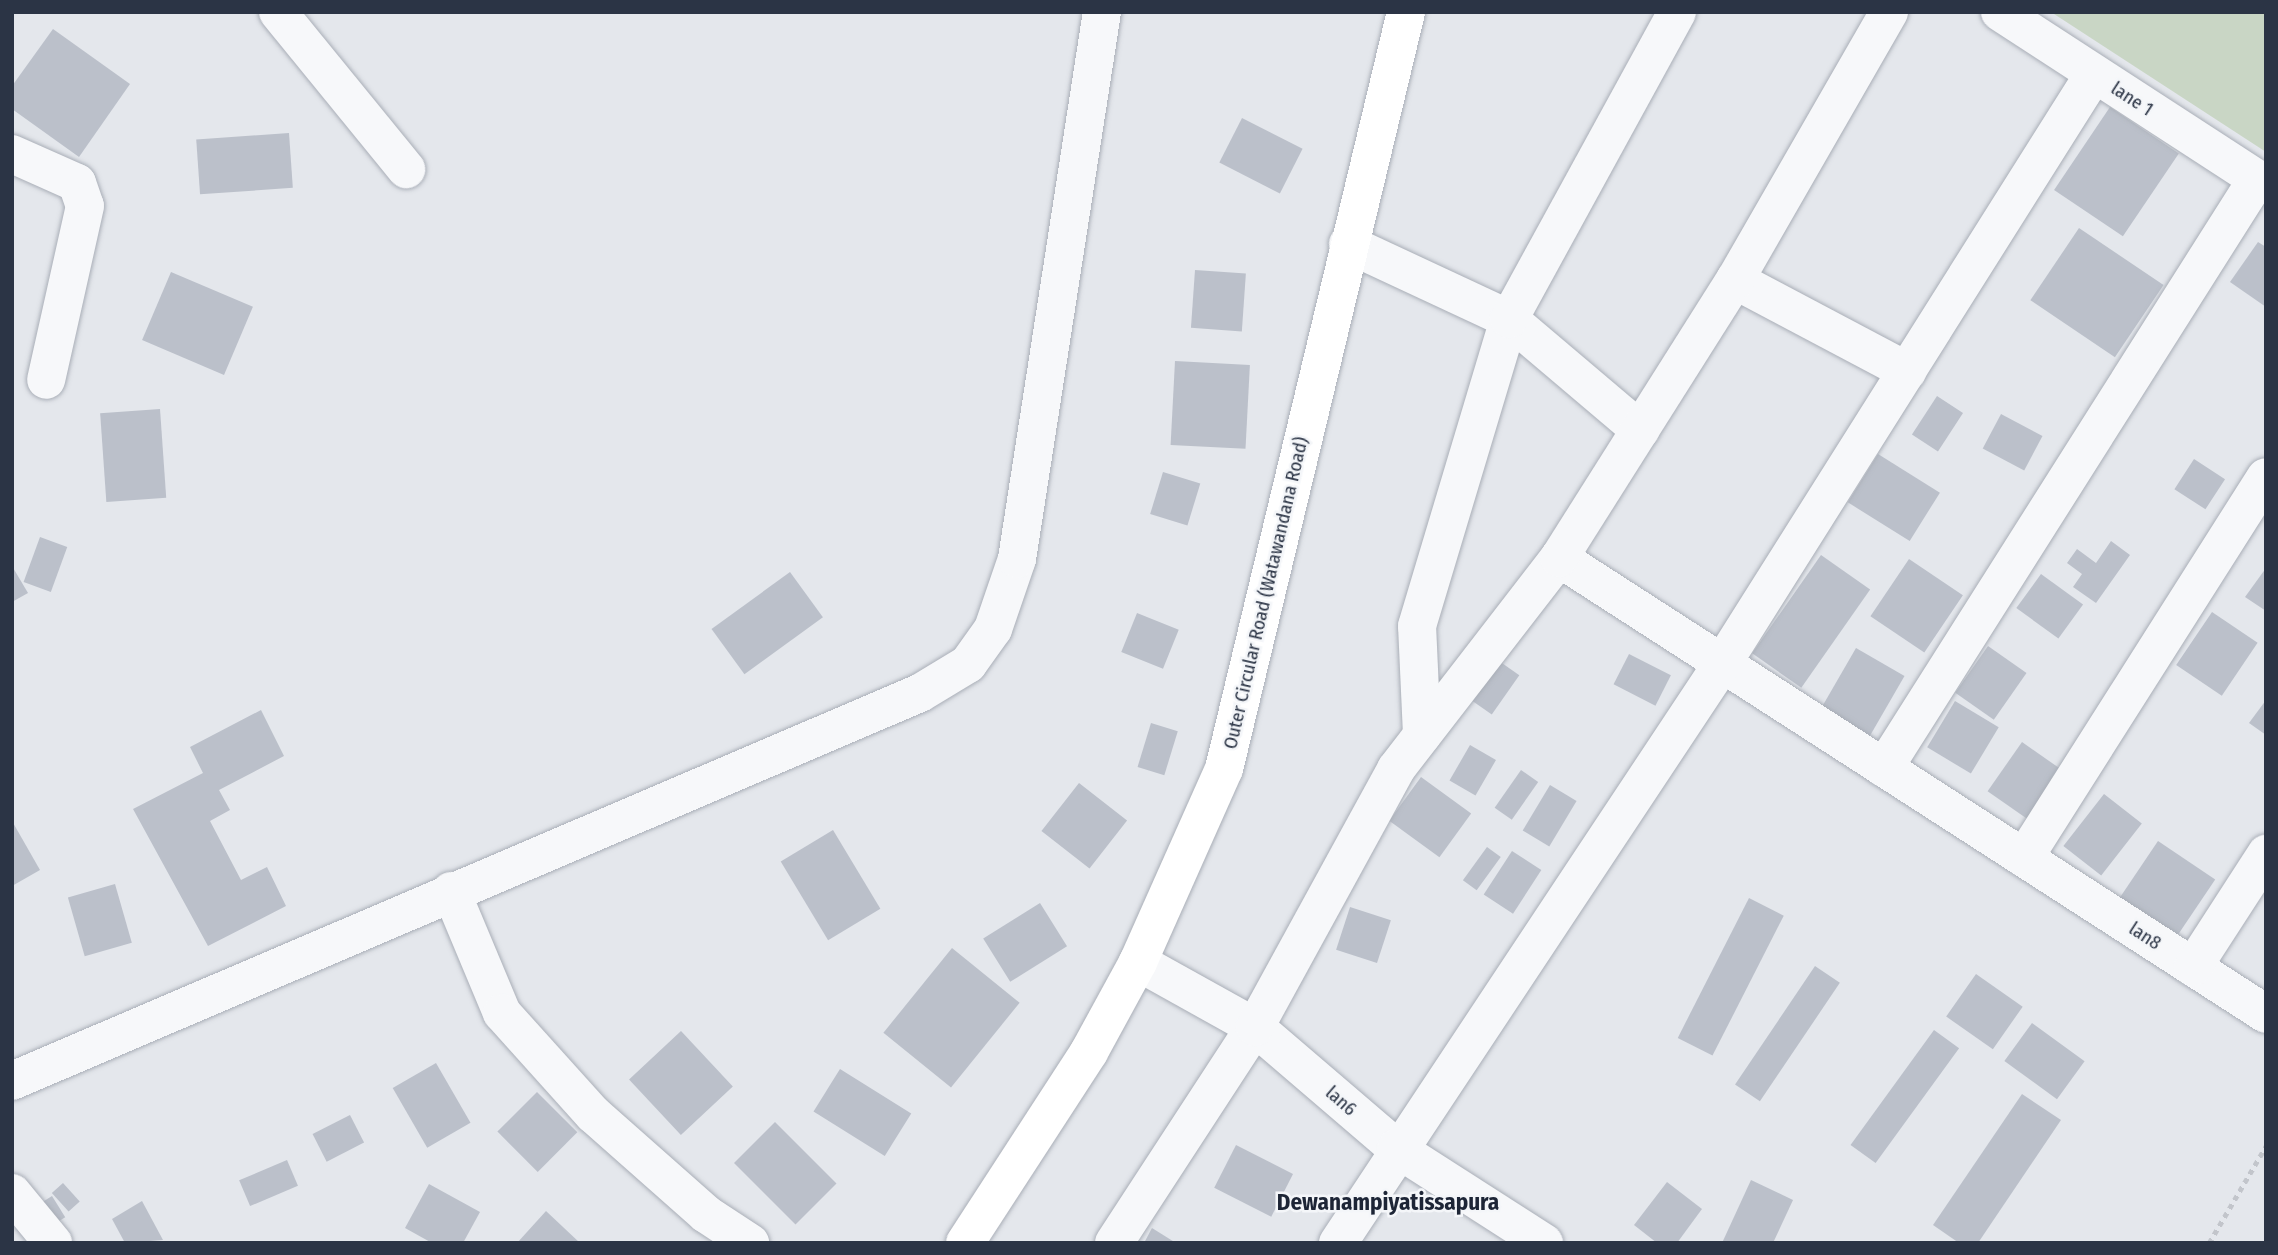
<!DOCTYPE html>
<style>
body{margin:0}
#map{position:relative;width:2278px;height:1255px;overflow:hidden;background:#e4e7ec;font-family:"Fira Sans Condensed",sans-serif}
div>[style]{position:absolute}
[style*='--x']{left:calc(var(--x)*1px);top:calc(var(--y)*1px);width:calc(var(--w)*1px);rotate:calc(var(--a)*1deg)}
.green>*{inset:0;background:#c9d6c5}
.building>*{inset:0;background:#bbc0ca;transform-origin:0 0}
.path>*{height:4.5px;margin-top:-2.25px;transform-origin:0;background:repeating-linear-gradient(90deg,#c2c5cb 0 5px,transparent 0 10px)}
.roads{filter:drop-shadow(0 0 2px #a9aeb7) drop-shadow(0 0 2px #a9aeb7)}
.minor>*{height:38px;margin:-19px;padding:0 19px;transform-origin:19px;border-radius:19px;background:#f7f8fa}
.major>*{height:38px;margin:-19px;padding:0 19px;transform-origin:19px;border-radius:19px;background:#fff}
span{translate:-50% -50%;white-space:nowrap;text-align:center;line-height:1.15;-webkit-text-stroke:5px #f4f6f9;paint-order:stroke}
.street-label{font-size:19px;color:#2b3445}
.quarter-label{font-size:23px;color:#1d2536;font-weight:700}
.frame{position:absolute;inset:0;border:14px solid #2b3445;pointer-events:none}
</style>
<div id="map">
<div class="green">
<i style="clip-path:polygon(2051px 12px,2266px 12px,2266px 152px)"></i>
</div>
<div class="building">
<i style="clip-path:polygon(53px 29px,130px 84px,79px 157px,12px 109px,12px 86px)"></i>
<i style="left:2110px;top:107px;width:83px;height:100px;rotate:34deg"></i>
<i style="left:1242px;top:118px;width:68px;height:50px;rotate:27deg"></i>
<i style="left:289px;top:133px;width:55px;height:93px;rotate:86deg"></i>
<i style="left:2079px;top:228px;width:102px;height:87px;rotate:34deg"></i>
<i style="clip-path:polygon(2258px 242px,2266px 247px,2266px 307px,2230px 282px)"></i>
<i style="left:1195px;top:270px;width:51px;height:58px;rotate:4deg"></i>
<i style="left:171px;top:272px;width:89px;height:74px;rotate:23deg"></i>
<i style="left:1175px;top:361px;width:75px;height:84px;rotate:3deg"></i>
<i style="left:1937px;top:396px;width:31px;height:46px;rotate:33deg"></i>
<i style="left:160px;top:409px;width:89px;height:60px;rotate:86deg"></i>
<i style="left:2001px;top:414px;width:47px;height:39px;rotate:28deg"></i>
<i style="left:1878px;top:454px;width:73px;height:57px;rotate:32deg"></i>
<i style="left:2194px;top:459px;width:37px;height:36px;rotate:33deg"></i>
<i style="left:1163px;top:472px;width:39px;height:44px;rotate:17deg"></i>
<i style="left:40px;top:537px;width:29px;height:48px;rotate:20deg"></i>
<i style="clip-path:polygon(2111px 541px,2130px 555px,2096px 603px,2073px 587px,2082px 574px,2067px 563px,2077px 549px,2096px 563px)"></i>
<i style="left:1821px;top:555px;width:60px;height:120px;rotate:35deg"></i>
<i style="left:1909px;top:559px;width:65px;height:69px;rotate:34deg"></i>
<i style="clip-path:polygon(12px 566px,28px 593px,12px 602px)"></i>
<i style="clip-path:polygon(2266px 568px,2266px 611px,2245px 597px)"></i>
<i style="left:790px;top:572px;width:56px;height:97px;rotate:54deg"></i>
<i style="left:2041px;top:574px;width:52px;height:42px;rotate:36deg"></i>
<i style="left:2212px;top:612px;width:55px;height:64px;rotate:34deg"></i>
<i style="left:1137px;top:613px;width:45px;height:42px;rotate:22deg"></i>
<i style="left:1988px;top:646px;width:47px;height:57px;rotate:35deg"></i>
<i style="left:1856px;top:648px;width:56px;height:76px;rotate:30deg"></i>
<i style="left:1489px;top:654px;width:37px;height:48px;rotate:35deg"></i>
<i style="left:1629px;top:654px;width:47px;height:34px;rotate:27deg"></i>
<i style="clip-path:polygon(2266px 700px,2266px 735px,2249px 723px)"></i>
<i style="left:1955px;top:701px;width:51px;height:54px;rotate:31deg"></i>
<i style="clip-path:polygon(261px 710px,284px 756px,219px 790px,230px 810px,210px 821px,241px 880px,267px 867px,286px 906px,208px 946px,133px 809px,203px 773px,190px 747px)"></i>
<i style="left:1151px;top:723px;width:28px;height:46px;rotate:17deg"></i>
<i style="left:2022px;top:742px;width:56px;height:60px;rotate:35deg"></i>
<i style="left:1470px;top:745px;width:30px;height:41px;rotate:30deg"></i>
<i style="left:1521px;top:770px;width:21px;height:46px;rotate:35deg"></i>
<i style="left:1421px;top:777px;width:62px;height:54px;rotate:36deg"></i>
<i style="left:1079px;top:783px;width:61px;height:61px;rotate:38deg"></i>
<i style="left:1550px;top:785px;width:31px;height:53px;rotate:31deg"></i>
<i style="left:2104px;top:794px;width:48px;height:66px;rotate:38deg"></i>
<i style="clip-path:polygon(12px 821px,40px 870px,12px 886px)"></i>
<i style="left:833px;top:830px;width:92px;height:61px;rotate:59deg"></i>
<i style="left:2158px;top:841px;width:69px;height:69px;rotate:34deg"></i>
<i style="left:1487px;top:847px;width:17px;height:41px;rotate:36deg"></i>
<i style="left:1512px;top:851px;width:35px;height:52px;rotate:33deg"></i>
<i style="left:115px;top:884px;width:61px;height:49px;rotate:74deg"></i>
<i style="left:1749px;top:898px;width:39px;height:157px;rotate:27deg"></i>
<i style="left:1040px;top:903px;width:51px;height:67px;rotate:58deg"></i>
<i style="left:1350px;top:907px;width:43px;height:45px;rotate:18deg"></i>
<i style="left:952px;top:948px;width:87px;height:109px;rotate:39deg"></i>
<i style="left:1815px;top:966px;width:30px;height:143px;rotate:34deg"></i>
<i style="left:1976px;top:974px;width:57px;height:52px;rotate:35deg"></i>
<i style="left:2032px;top:1023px;width:65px;height:47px;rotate:36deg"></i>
<i style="left:1934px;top:1030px;width:31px;height:142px;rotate:36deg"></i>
<i style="left:681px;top:1031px;width:76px;height:71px;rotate:47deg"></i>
<i style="left:436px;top:1063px;width:69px;height:50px;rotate:60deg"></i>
<i style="left:840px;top:1069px;width:84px;height:50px;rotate:32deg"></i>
<i style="left:537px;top:1092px;width:57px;height:56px;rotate:45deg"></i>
<i style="clip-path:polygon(2022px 1094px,2061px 1120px,1978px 1243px,1959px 1243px,1933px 1225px)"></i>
<i style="left:350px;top:1115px;width:31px;height:42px;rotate:63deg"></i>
<i style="left:775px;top:1122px;width:87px;height:58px;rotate:45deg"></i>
<i style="left:1236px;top:1145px;width:64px;height:48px;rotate:27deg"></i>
<i style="left:287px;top:1160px;width:28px;height:52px;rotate:67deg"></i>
<i style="clip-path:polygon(1751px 1180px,1793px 1200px,1773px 1243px,1722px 1243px)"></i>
<i style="clip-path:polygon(1667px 1182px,1702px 1209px,1677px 1243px,1657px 1243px,1634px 1225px)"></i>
<i style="left:63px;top:1183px;width:25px;height:15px;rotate:48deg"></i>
<i style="clip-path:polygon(429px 1184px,480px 1212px,463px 1243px,432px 1243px,405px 1228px)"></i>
<i style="left:52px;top:1196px;width:25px;height:14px;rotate:58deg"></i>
<i style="clip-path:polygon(142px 1201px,163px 1240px,125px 1243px,112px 1219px)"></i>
<i style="clip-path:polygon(546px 1211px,580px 1243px,517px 1243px)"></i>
<i style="clip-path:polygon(1152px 1228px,1176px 1243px,1144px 1243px)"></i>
</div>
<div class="path">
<i style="--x:2209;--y:1243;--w:113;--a:-59.6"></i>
</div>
<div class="roads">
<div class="minor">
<i style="--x:278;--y:12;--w:203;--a:50.8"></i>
<i style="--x:2000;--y:12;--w:317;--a:33"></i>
<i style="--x:12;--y:154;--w:71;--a:24"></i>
<i style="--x:77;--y:183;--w:24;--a:71"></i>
<i style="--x:85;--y:206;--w:178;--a:102.6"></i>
<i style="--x:1348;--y:244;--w:178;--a:25"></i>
<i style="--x:1509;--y:319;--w:172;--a:40.3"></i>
<i style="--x:1735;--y:280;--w:195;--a:27.9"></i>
<i style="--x:1559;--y:558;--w:841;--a:32.82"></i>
<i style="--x:1422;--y:735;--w:109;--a:-92.6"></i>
<i style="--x:1417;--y:626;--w:320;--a:-73.3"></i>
<i style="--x:1509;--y:319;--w:350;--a:-61.3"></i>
<i style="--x:1884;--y:768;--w:697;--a:-57.65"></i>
<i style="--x:2024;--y:858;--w:451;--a:-57.6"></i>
<i style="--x:451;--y:891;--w:132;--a:67.3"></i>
<i style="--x:502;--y:1013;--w:136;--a:48"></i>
<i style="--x:593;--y:1114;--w:151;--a:41.5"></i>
<i style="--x:706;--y:1214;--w:53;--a:33.4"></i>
<i style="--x:1138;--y:962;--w:134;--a:29.1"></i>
<i style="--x:1255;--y:1027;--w:186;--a:40.6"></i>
<i style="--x:1396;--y:1148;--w:176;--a:32.7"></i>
<i style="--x:2193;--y:967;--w:135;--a:-57.1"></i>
<i style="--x:12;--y:1081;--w:987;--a:-23.14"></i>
<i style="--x:920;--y:693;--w:56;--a:-31.1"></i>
<i style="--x:968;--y:664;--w:43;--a:-54.5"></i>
<i style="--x:993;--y:629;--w:74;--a:-71.1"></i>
<i style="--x:1017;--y:559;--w:554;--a:-81.17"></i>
<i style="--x:12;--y:1193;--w:65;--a:50.6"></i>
<i style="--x:1114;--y:1243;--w:258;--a:-56.9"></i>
<i style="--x:1255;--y:1027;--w:294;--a:-61.3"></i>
<i style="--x:1396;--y:769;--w:267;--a:-52.3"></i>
<i style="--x:1559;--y:558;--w:329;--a:-57.7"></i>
<i style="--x:1735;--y:280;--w:309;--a:-60.1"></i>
<i style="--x:1338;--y:1243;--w:695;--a:-56.45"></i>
<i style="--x:1722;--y:664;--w:697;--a:-57.77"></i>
</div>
<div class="major">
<i style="--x:965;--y:1243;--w:228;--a:-57"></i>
<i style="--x:1089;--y:1052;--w:102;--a:-61.4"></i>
<i style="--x:1138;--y:962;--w:211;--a:-66"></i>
<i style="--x:1224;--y:769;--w:779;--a:-76.48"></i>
</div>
</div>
<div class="street-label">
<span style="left:2132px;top:99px;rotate:33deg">lane 1</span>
<span style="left:1266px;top:593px;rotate:-77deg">Outer Circular Road (Watawandana Road)</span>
<span style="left:2145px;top:936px;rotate:33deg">lan8</span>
<span style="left:1341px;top:1101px;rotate:41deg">lan6</span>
</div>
<div class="quarter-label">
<span style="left:1388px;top:1202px">Dewanampiyatissapura</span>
</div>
<div class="frame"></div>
</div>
